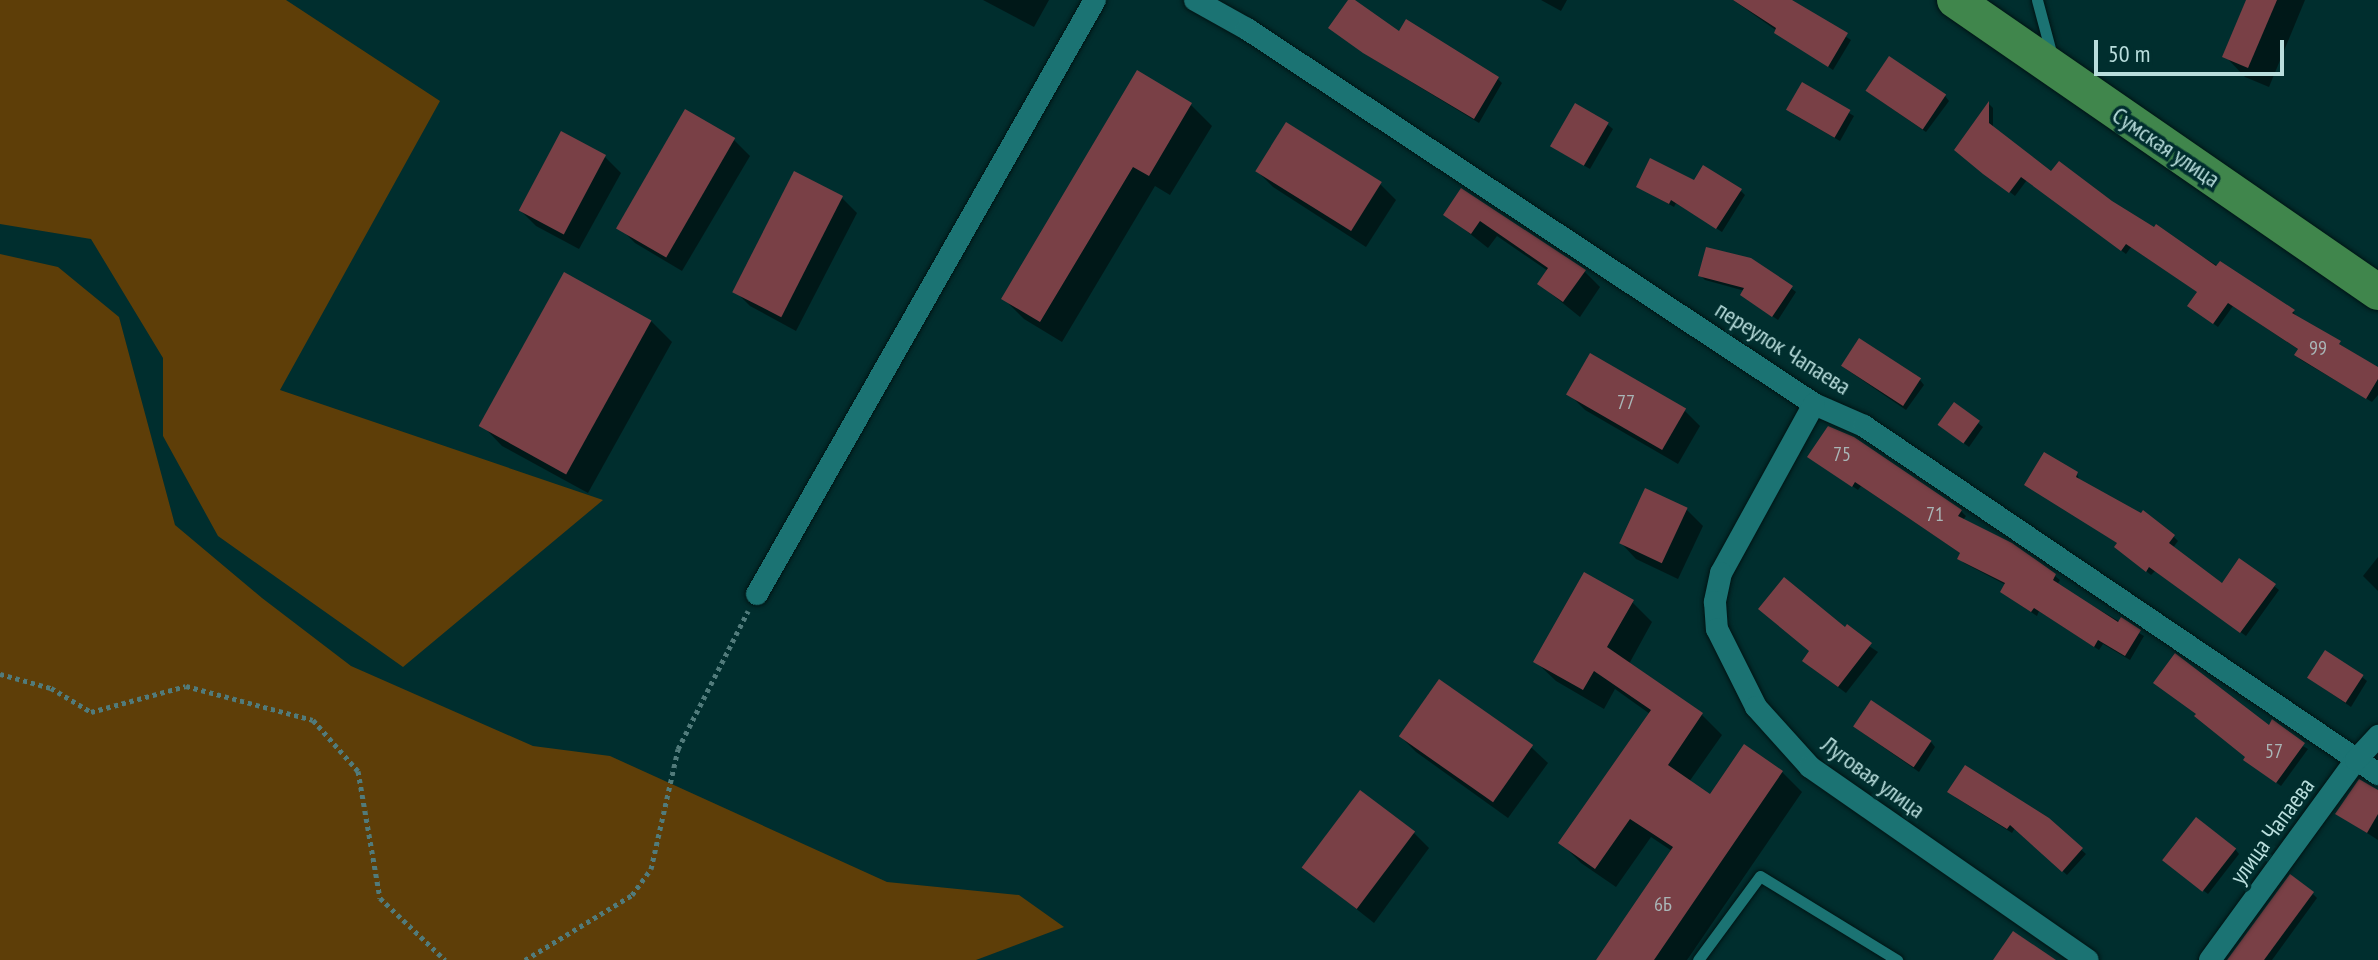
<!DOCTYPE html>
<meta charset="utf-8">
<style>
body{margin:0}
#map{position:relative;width:2378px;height:960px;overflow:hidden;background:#002e2e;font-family:"PT Sans Narrow",sans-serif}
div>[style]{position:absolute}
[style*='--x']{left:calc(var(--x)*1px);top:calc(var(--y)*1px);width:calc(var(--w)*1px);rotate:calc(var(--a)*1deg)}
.green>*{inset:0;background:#5e3e08}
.shadow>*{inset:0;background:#0007}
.building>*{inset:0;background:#794046;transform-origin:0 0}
.path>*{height:5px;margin-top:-2.5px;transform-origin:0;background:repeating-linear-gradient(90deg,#517b7b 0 4px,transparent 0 8px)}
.roads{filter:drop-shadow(0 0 2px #001414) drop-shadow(0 0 2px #001414)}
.service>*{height:11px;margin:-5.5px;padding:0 5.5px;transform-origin:5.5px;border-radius:5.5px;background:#1b7373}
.minor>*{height:22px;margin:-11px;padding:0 11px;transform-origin:11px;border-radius:11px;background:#1b7373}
.primary>*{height:36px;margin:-18px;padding:0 18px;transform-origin:18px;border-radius:18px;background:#40864c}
span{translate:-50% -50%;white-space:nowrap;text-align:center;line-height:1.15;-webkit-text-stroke:7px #002e2e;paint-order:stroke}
.number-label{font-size:20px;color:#a9b6b7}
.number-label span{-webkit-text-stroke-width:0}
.street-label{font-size:24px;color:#b9dedd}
.scale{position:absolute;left:2094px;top:40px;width:190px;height:36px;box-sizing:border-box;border:4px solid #b9dedd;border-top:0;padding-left:10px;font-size:24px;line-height:28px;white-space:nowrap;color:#b9dedd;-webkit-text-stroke:6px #002e2e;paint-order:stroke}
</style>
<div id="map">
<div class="green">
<i style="clip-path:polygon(0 0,286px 0,440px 101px,280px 390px,603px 500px,403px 667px,218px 536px,163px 436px,163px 358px,91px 239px,0 224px)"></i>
<i style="clip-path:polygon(0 254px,58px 267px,119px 317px,175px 525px,262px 598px,351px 666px,533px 746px,610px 756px,887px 882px,1019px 895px,1064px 927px,976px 960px,0 960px)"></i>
</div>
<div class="shadow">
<i style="clip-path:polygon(983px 0,1049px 0,1034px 27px)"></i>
<i style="clip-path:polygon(1352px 0,1400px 34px,1497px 78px,1502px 83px,1479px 123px,1370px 57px,1335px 32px)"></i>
<i style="clip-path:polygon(1541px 0,1567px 0,1561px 11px)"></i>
<i style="clip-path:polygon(1733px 0,1788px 0,1851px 40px,1833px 70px)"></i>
<i style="clip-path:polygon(2249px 0,2305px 0,2269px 87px,2245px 77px,2225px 56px)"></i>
<i style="clip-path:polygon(1803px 85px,1854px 116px,1840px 141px,1793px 114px)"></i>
<i style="clip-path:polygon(1872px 95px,1945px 96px,1949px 101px,1926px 132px)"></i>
<i style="clip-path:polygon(1989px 104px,1993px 108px,1993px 129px,2051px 174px,2111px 202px,2293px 311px,2297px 318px,2378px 368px,2378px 395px,2372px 402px,2301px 360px,2296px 355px,2299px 350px,2233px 306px,2218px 327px,2195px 310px,2199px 293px,2131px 247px,2126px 254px,2027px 180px,2015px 196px,1961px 154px)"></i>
<i style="clip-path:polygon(1191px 105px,1212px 126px,1170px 195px,1155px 186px,1062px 342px,1024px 319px,1003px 298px)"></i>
<i style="clip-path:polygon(1608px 125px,1613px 129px,1590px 169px,1557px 150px)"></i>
<i style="clip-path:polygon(734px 140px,750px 156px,682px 271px,635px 243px,619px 227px)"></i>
<i style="clip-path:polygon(605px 157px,621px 173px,579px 249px,536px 226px,520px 210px)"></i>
<i style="clip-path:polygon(1257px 171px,1380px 184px,1396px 200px,1366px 247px,1273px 187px)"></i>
<i style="clip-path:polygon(1694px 182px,1740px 190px,1745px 195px,1722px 232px,1676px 203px,1674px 207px,1638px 187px)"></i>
<i style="clip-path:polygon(1462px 190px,1584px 271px,1600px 287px,1580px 317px,1539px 284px,1548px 271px,1497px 236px,1488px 248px,1445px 214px)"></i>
<i style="clip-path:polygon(841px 197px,857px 213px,796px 331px,750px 306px,734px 290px)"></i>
<i style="clip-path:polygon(1700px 275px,1791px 288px,1796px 292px,1778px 320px,1747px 299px,1745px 291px,1705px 280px)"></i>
<i style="clip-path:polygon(651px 321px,672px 342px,588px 493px,502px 446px,482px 425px)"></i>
<i style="clip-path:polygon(1846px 369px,1920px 380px,1924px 385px,1906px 410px)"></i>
<i style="clip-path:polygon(1569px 394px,1684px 410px,1700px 426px,1678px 464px,1585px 410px)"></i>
<i style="clip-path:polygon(1978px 423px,1983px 427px,1969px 447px,1945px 429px)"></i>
<i style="clip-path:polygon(1815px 461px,1961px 511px,1966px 516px,1963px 520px,2055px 576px,2060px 580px,2057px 585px,2144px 636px,2130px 660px,2103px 644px,2099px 650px,2039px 611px,2037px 616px,2007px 596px,2006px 585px,1964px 563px,1959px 558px,1962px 554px,1861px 486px,1858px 490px)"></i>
<i style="clip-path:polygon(2077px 474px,2080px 481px,2174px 537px,2178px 541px,2172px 549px,2222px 585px,2274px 586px,2279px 590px,2246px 636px,2155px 571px,2151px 575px,2121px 551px,2119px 544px,2027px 485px)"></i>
<i style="clip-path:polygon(1646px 490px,1687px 510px,1703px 526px,1678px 579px,1636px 559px,1621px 543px)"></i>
<i style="clip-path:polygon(2378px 557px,2378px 591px,2363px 576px)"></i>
<i style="clip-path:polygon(1632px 602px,1652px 622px,1629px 664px,1702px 715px,1722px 735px,1689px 782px,1711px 797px,1782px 772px,1802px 792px,1687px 960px,1598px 960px,1672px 851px,1651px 837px,1616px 887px,1581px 863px,1561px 843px,1650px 714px,1615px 689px,1604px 709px,1556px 681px,1536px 662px)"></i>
<i style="clip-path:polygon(1845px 630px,1878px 652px,1846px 693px,1812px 668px,1811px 651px)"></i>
<i style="clip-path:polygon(2362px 677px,2367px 681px,2351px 707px,2309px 678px)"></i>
<i style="clip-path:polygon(2269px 727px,2308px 749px,2281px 786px,2251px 764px)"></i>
<i style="clip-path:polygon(1860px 731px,1931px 742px,1935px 747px,1919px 772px)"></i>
<i style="clip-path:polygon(1400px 736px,1532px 748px,1548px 763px,1508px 818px,1416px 752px)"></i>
<i style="clip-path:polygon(2378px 793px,2378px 840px,2337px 814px)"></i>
<i style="clip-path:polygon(1955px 797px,2047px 819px,2086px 854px,2067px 875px,2015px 828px,2012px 833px)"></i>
<i style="clip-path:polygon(1413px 832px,1429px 848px,1374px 923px,1305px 868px)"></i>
<i style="clip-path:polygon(2235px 849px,2239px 854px,2208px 894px,2170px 865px)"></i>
<i style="clip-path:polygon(2313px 894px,2317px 898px,2272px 960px,2230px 960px)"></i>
</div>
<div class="building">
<i style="clip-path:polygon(1348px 0,1355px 0,1399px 31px,1406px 19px,1499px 77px,1474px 119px,1363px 53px,1328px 28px)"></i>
<i style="clip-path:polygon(1733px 0,1792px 0,1848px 33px,1828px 67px,1774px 33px,1776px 28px)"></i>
<i style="clip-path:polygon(2246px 0,2277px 0,2248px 68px,2222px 57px)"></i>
<i style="left:1889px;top:56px;width:69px;height:42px;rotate:34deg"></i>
<i style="clip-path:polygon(1137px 70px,1192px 103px,1149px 176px,1133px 167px,1040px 322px,1001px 299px)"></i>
<i style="left:1802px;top:82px;width:56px;height:32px;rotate:30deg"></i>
<i style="clip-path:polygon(1989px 101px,1989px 123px,2051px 171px,2059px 161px,2112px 201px,2154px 227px,2156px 224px,2216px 266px,2220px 261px,2295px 310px,2292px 313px,2341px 341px,2339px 344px,2378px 367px,2378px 379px,2366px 399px,2294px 355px,2298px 349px,2228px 303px,2213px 324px,2187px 306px,2197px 292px,2126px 244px,2121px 251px,2021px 177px,2009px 193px,1983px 174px,1954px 150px)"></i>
<i style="left:1575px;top:103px;width:39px;height:50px;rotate:30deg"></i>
<i style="left:685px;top:109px;width:58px;height:138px;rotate:30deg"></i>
<i style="left:1286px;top:122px;width:113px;height:58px;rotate:32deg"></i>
<i style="left:561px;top:131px;width:51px;height:90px;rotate:28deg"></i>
<i style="clip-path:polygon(1650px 158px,1694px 180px,1703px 165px,1742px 189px,1716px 229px,1671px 200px,1669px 204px,1636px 187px)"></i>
<i style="left:794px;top:171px;width:55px;height:136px;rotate:27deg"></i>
<i style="clip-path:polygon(1461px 188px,1586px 270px,1563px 302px,1537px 284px,1548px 268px,1480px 221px,1471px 234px,1443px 215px)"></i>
<i style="clip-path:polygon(1706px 247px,1751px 258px,1793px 286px,1772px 317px,1740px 295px,1744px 288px,1698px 276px)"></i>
<i style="left:564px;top:272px;width:100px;height:176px;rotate:29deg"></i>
<i style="left:1859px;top:338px;width:74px;height:33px;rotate:33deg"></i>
<i style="left:1590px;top:353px;width:111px;height:48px;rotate:30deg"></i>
<i style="left:1954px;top:402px;width:32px;height:28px;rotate:36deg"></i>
<i style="clip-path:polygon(1828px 426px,1854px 437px,1962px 510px,1958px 516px,2012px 543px,2056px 574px,2053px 580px,2118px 622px,2121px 617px,2141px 630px,2125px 656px,2098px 640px,2094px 647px,2034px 608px,2031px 612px,2000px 592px,2005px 583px,1957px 559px,1960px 553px,1907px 517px,1855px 482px,1852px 487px,1807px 457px)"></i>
<i style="clip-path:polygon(2044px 452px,2078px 472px,2076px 477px,2141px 513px,2143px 510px,2175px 535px,2169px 543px,2222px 583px,2239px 558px,2276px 584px,2240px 633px,2149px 567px,2146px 572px,2114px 547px,2117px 543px,2024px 485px)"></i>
<i style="left:1645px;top:488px;width:47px;height:61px;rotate:25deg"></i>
<i style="clip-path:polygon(1584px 572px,1634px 600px,1607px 647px,1703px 713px,1668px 765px,1710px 794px,1744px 744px,1783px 771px,1654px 960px,1596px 960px,1673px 847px,1630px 819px,1595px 869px,1558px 843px,1651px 710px,1594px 671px,1583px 690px,1533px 662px)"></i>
<i style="clip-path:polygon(1784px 577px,1845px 627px,1847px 624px,1872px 643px,1838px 687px,1802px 661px,1809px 651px,1758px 609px)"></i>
<i style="left:2325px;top:650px;width:46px;height:33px;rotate:33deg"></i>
<i style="clip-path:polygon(2175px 653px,2269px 725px,2272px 719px,2305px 743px,2276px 783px,2243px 760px,2245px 757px,2194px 716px,2196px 714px,2153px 683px)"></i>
<i style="left:1439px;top:679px;width:115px;height:70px;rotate:35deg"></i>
<i style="left:1871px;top:700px;width:73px;height:32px;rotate:34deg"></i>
<i style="clip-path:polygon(1965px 765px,2049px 818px,2083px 848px,2062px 872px,2010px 825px,2007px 829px,1947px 792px)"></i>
<i style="clip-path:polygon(2359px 779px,2378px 790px,2378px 814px,2367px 833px,2335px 814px)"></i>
<i style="left:1360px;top:790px;width:69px;height:97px;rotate:37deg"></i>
<i style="left:2196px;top:817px;width:51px;height:55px;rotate:38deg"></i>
<i style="clip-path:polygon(2290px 874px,2314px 892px,2264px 960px,2227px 960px)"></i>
<i style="clip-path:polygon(2013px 931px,2056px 960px,1993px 960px)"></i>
</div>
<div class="path">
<i style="--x:0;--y:674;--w:53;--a:15.4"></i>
<i style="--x:51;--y:688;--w:47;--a:31"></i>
<i style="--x:91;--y:712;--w:98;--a:-15.3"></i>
<i style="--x:186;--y:686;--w:131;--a:15"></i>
<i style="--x:313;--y:720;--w:68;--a:48.6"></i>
<i style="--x:358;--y:771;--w:129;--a:80.2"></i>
<i style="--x:380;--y:898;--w:90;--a:43.6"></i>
<i style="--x:525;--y:960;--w:125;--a:-31.3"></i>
<i style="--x:632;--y:895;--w:32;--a:-54"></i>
<i style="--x:651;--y:869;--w:123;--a:-77.3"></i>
<i style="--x:678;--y:749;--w:155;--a:-63.1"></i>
</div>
<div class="roads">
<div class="service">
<i style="--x:2037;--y:0;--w:58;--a:75"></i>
<i style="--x:1698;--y:960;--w:104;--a:-53.6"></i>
<i style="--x:1760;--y:876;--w:161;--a:31.5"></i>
</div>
<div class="minor">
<i style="--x:1195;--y:0;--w:60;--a:29.1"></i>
<i style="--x:1247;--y:29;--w:680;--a:33.48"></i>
<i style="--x:1814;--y:404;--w:55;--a:23.7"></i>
<i style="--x:1864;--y:426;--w:621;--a:34.1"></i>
<i style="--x:1814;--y:404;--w:193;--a:118.8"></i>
<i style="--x:1721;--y:573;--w:30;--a:102"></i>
<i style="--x:1715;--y:602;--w:27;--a:86"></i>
<i style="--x:1717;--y:629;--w:87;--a:63.4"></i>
<i style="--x:1756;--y:707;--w:81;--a:48"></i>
<i style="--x:1810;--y:767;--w:338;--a:34.8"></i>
<i style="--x:757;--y:594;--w:683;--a:-60.36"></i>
<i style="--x:2210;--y:960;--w:248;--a:-53.9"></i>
<i style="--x:2356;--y:760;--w:33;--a:-47"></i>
</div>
<div class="primary">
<i style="--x:1955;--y:0;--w:514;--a:34.62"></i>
</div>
</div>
<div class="number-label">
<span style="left:2318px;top:348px">99</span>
<span style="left:1626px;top:402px">77</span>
<span style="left:1842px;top:454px">75</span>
<span style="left:1935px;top:514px">71</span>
<span style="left:2274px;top:751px">57</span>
<span style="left:1663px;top:904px">6Б</span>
</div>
<div class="street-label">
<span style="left:2166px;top:147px;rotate:34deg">Сумская улица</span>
<span style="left:1783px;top:348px;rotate:32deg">переулок Чапаева</span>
<span style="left:1873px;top:777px;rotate:36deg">Луговая улица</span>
<span style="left:2272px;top:831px;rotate:-54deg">улица Чапаева</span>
</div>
<div class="scale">50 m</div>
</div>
